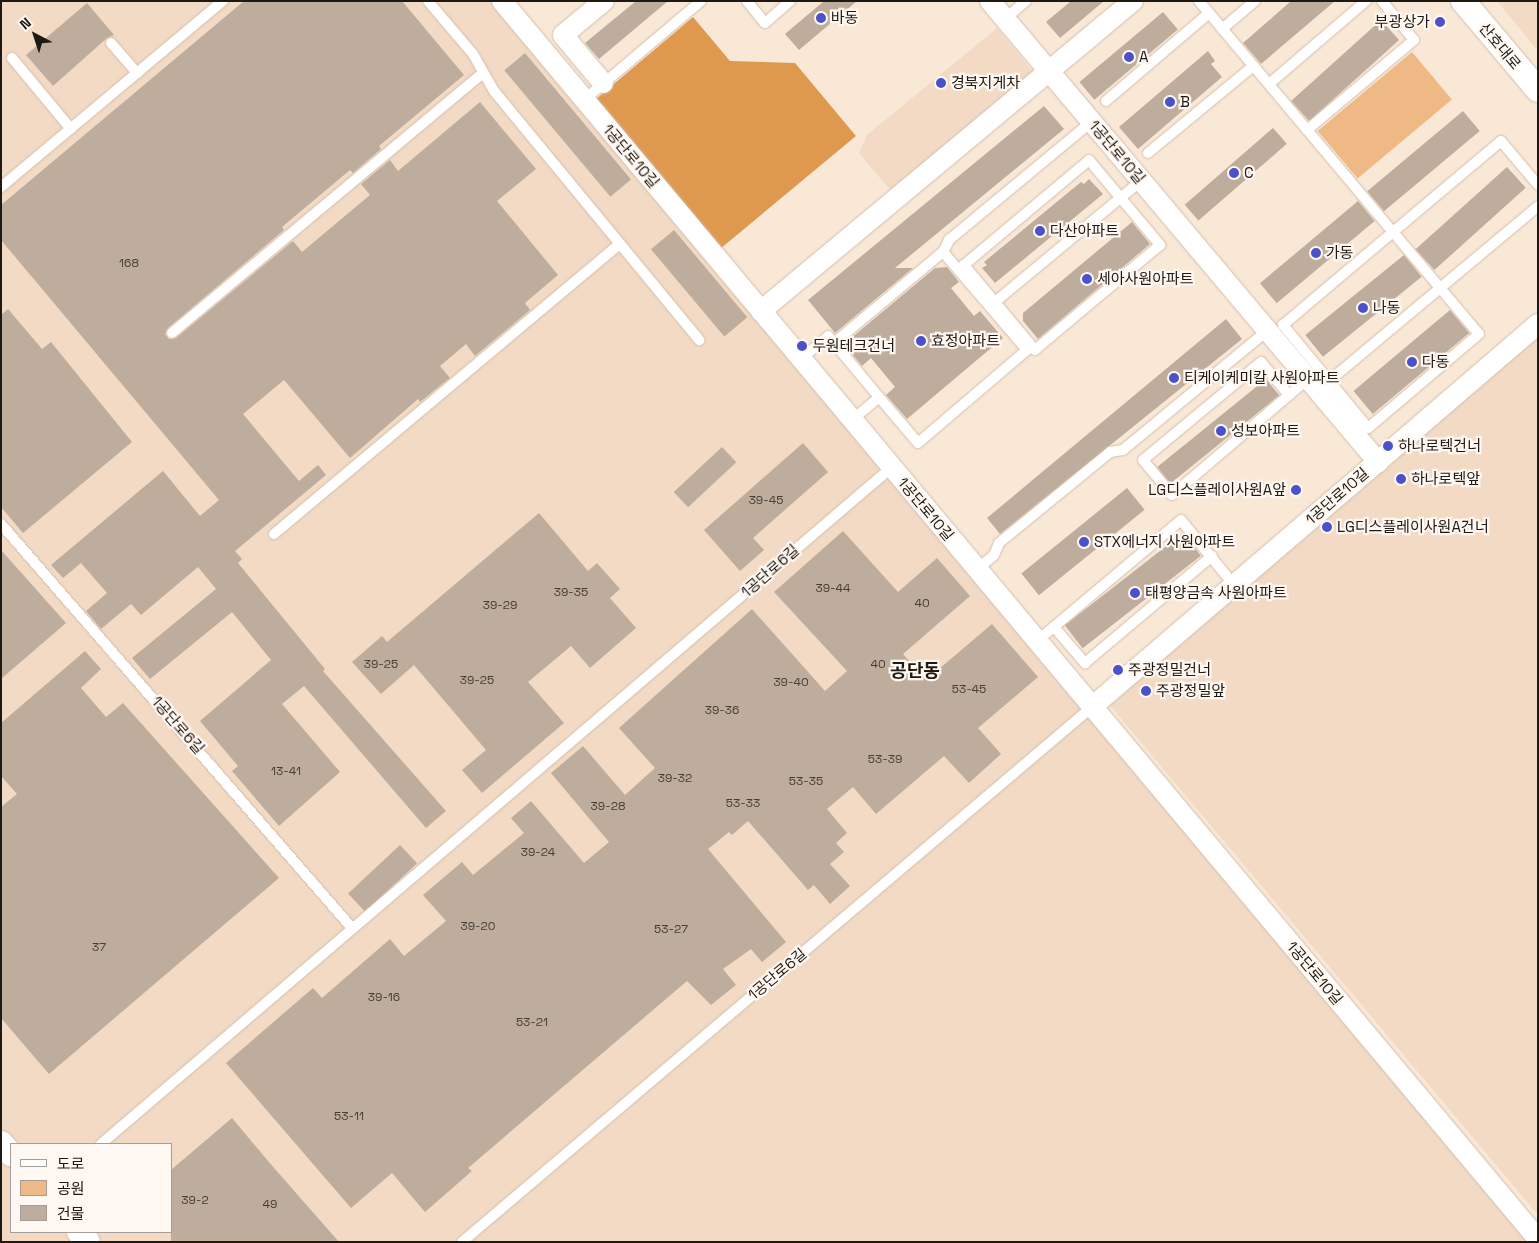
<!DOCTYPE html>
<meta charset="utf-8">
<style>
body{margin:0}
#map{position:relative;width:1539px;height:1243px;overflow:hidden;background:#fae8d7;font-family:"Space Grotesk","Noto Sans KR",sans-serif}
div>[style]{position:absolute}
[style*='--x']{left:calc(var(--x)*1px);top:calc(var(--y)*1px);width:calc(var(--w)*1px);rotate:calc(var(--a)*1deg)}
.built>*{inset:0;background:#f2dac4}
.green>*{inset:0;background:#eeb985;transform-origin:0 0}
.forest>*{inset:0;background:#de994f}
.building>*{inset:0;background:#bead9d;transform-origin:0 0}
.roads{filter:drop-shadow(0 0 1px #d2c0b0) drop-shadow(0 0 1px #d2c0b0)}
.service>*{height:10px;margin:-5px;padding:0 5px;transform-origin:5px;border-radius:5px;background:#fff}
.minor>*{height:20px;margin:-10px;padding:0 10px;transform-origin:10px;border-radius:10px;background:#fff}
.tertiary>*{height:24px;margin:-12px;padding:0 12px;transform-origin:12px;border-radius:12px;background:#fff}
.dots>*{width:14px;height:14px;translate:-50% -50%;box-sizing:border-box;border:2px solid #fff7f1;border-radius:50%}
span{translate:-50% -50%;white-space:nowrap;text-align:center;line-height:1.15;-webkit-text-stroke:4.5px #fff7f1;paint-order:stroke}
.number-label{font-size:12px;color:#473e36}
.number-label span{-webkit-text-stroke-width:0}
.poi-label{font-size:15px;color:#1f1913}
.left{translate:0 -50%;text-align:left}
.right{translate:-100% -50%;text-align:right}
.street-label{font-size:15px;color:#1f1913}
.quarter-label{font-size:18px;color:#1f1913;font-weight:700}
.frame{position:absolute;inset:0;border:2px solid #1f1913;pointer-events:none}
.legend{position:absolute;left:10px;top:1143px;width:162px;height:90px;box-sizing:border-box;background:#fff7f1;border:1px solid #a59e98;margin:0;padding:6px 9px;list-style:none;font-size:15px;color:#1f1913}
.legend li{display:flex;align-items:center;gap:10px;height:25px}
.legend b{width:25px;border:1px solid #a59e98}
.north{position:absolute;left:10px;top:10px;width:50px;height:50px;-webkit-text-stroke:4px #fff7f1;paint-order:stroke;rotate:320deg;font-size:14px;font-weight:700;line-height:20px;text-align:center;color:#1f1913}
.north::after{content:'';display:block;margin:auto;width:18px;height:22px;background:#1f1913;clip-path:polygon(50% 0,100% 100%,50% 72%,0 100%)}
</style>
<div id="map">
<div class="built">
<i style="clip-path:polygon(evenodd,1px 1px,502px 1px,1538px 1242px,1px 1242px,1px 1px,11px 1144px,171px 1144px,171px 1232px,11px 1232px,11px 1144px)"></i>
<i style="clip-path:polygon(1497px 1px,1538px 1px,1538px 51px)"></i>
<i style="clip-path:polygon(997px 28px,1033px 72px,890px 190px,859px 153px,867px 135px)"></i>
<i style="clip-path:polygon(1538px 335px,1538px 1215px,1107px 702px)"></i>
</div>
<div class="green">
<i style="left:1412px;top:52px;width:62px;height:123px;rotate:50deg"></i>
</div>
<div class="forest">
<i style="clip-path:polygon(693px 17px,730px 61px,795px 63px,856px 136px,720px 249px,595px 100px)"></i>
</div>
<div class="building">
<i style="clip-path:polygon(244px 1px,402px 1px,464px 75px,379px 146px,381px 149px,353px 173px,350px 170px,282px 227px,284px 230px,168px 328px,165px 334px,169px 339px,176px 338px,293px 241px,302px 252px,370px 195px,361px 184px,390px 160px,398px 171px,480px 102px,536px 169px,497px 201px,558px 275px,525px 303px,530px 310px,475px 356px,466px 344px,440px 366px,450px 378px,442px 384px,420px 402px,418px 399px,350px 458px,284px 380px,243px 414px,299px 481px,318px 465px,326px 475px,235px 551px,242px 559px,238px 563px,325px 669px,323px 671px,446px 811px,426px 828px,304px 686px,282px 704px,340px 772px,279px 826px,232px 771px,238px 766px,200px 721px,271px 660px,232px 612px,150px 679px,132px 658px,216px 589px,198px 567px,141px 615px,131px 604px,101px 629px,86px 611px,107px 593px,81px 563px,63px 578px,51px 565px,163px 471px,200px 516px,219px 500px,1px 240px,1px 205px)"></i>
<i style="clip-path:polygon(636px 1px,668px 1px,599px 59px,585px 43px)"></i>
<i style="clip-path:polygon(824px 1px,857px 1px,799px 50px,785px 34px)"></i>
<i style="clip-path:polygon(1071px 1px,1104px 1px,1060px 38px,1046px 22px)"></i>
<i style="clip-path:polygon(1291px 1px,1335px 1px,1261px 64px,1243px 43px)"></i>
<i style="clip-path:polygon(87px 3px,114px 35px,107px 38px,53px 86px,26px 55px)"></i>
<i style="left:1163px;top:12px;width:23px;height:109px;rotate:50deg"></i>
<i style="left:1381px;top:20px;width:27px;height:121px;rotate:48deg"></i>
<i style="clip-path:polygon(1208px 51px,1215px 61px,1211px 64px,1222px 77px,1138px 149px,1119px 127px)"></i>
<i style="left:525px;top:53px;width:165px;height:27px;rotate:50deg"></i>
<i style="clip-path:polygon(1044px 106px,1064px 129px,895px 268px,913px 268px,835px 333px,808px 300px)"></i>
<i style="left:1463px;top:111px;width:26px;height:125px;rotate:50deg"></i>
<i style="left:1273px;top:128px;width:21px;height:117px;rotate:49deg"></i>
<i style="left:1507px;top:167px;width:28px;height:123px;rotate:48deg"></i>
<i style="clip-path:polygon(1089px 179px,1103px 194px,995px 283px,982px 268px,987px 265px,984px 262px,1081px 182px,1084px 184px)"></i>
<i style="left:1358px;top:201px;width:26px;height:128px;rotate:50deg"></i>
<i style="clip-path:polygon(1132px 222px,1150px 244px,1038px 339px,1023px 321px,1023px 313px)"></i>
<i style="left:674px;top:230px;width:114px;height:30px;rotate:50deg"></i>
<i style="left:1404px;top:255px;width:28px;height:127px;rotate:51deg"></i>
<i style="clip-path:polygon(947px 267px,959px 282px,951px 288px,974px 316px,980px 311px,1003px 338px,907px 419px,886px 395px,895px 387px,871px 358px,862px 366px,844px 344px,935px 268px)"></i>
<i style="clip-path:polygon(8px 309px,42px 349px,51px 342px,132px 442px,23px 533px,1px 507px,1px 315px)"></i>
<i style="left:1450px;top:310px;width:30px;height:126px;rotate:50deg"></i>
<i style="clip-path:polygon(1226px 319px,1242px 339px,1000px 534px,987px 518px)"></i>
<i style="left:1266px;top:379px;width:21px;height:140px;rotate:51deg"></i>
<i style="clip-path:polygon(803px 443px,828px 472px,753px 538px,764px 550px,740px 571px,704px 530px)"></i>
<i style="left:722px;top:447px;width:21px;height:66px;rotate:47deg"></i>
<i style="left:1127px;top:488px;width:28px;height:136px;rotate:51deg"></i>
<i style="clip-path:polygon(539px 513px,588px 571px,597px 563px,620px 589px,610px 598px,636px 628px,590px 668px,571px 646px,528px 682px,564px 723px,482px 793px,462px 770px,486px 750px,414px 665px,381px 694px,352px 662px,382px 636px,387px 642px)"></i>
<i style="clip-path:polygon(843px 531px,898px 592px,937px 558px,970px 596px,903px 654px,926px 680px,992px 624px,1038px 677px,978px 728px,1001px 754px,969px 783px,944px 756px,876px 814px,853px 787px,827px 809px,847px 833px,836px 843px,844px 852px,830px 864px,850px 886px,830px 904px,814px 885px,808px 890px,748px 821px,732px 835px,729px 832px,708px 849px,786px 942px,762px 962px,751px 949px,723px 969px,736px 985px,711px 1005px,687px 981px,468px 1168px,472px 1171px,425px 1212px,392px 1173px,351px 1208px,226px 1063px,313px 988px,322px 998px,390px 939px,404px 956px,446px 921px,423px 895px,462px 862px,473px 875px,524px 833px,511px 818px,531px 801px,584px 863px,609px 842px,551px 773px,583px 746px,625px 795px,655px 768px,619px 728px,752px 609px,825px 691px,847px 671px,774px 592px)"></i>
<i style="left:1183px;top:533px;width:29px;height:150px;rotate:52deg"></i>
<i style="clip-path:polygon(1px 550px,66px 623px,1px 679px)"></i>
<i style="clip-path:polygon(85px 651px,101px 669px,81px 688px,106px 717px,123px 703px,279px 878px,49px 1074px,1px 1018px,1px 807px,17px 794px,1px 776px,1px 723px)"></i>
<i style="left:400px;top:845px;width:25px;height:71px;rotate:47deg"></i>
<i style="clip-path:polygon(232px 1118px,268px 1161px,339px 1242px,171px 1242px,171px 1170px)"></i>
</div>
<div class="roads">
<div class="service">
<i style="--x:428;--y:1;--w:70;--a:49.7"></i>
<i style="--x:473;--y:54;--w:43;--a:60.4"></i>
<i style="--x:494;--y:91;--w:323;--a:50.5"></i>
<i style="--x:747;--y:1;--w:28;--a:51"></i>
<i style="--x:765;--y:23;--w:33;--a:-41"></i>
<i style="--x:1199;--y:1;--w:302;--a:50"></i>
<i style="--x:1393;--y:232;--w:133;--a:49.9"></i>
<i style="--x:1479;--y:334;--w:145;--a:139.7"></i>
<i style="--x:1368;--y:428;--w:134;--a:-129.5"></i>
<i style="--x:1283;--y:325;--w:144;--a:-40.2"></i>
<i style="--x:1393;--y:232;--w:141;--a:-40.1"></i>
<i style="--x:1501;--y:141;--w:57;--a:49.9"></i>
<i style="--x:1005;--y:19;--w:28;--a:-41"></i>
<i style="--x:1222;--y:29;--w:43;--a:-40.3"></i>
<i style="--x:111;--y:43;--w:40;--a:49"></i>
<i style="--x:12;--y:58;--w:92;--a:50.3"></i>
<i style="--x:1269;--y:84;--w:128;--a:-40.6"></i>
<i style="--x:591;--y:94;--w:144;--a:-40.2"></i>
<i style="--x:1106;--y:101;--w:135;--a:-40.5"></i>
<i style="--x:1307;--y:130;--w:140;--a:-40.1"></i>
<i style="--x:1414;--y:40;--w:50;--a:-129.4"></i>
<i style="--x:1148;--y:153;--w:136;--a:-39.6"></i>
<i style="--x:1089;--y:160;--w:111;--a:50.1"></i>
<i style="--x:1160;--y:245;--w:163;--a:140"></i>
<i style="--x:1035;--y:350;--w:111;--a:-129.9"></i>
<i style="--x:964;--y:265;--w:163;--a:-40"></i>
<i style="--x:1;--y:187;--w:290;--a:-40"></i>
<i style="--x:995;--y:302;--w:190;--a:-39.7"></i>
<i style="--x:172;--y:333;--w:404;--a:-39.9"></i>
<i style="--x:834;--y:343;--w:142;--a:-39.9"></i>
<i style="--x:801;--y:359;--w:35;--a:-40"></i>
<i style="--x:828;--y:336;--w:80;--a:50.1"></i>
<i style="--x:1329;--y:381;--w:273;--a:-39.9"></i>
<i style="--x:1289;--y:395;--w:43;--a:-130.3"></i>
<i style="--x:1261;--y:362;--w:153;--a:140.3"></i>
<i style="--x:1143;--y:460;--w:45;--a:50.4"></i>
<i style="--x:1172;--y:495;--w:179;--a:-40.5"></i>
<i style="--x:852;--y:420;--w:35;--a:-40"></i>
<i style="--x:879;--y:397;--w:60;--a:49.7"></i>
<i style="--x:918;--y:443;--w:143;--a:-40.5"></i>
<i style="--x:1027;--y:350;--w:129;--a:-130.6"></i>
<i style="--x:943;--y:252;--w:13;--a:-63"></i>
<i style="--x:949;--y:240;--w:185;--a:-39.7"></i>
<i style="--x:1;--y:524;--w:535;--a:49.02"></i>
<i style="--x:274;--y:534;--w:449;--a:-40"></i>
<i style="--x:977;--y:569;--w:22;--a:-39"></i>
<i style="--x:994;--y:555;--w:13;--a:-67"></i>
<i style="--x:999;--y:543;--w:144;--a:-39.3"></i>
<i style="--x:1110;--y:452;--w:13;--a:-9"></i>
<i style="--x:1123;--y:450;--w:187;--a:-39.6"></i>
<i style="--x:1054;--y:627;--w:48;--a:49.3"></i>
<i style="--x:1085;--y:663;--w:166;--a:-40.1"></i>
<i style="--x:1037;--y:641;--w:188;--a:-40"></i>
<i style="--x:1181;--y:520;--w:84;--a:50.8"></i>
<i style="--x:101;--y:1144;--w:1041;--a:-40.56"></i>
<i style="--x:462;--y:1242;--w:827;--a:-40.34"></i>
</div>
<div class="minor">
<i style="--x:502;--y:1;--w:1614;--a:50.08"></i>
<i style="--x:990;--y:1;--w:603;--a:49.91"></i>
<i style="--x:603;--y:83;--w:62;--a:-129.8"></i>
<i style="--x:563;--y:35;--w:53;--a:-39.7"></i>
<i style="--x:761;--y:311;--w:484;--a:-39.8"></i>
<i style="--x:1092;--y:707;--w:588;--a:-40.65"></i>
</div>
<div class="tertiary">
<i style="--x:1463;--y:1;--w:116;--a:49.9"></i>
<i style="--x:1;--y:1143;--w:15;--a:48"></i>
<i style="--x:79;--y:1232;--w:13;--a:48"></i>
</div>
</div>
<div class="dots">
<i style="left:821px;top:18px;background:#4b52c7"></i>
<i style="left:1440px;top:22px;background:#4b52c7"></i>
<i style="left:1129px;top:57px;background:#4b52c7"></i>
<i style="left:941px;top:83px;background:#4b52c7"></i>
<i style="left:1170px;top:102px;background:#4b52c7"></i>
<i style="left:1234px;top:173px;background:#4b52c7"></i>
<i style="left:1040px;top:231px;background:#4b52c7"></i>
<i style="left:1316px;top:253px;background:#4b52c7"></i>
<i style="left:1087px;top:279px;background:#4b52c7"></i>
<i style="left:1363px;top:308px;background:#4b52c7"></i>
<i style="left:921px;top:341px;background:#4b52c7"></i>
<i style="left:802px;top:346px;background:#4b52c7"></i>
<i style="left:1412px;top:362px;background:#4b52c7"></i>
<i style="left:1174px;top:378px;background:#4b52c7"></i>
<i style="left:1221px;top:431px;background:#4b52c7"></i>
<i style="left:1388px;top:446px;background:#4b52c7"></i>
<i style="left:1401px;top:479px;background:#4b52c7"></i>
<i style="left:1296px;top:490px;background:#4b52c7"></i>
<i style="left:1327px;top:527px;background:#4b52c7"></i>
<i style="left:1084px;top:542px;background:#4b52c7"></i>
<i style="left:1135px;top:593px;background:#4b52c7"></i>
<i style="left:1118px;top:670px;background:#4b52c7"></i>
<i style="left:1146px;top:691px;background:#4b52c7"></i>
</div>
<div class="number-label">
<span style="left:129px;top:264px">168</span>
<span style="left:766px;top:501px">39-45</span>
<span style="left:833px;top:589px">39-44</span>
<span style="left:571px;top:593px">39-35</span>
<span style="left:922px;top:604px">40</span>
<span style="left:500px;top:606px">39-29</span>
<span style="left:381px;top:665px">39-25</span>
<span style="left:878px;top:665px">40</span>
<span style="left:477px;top:681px">39-25</span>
<span style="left:791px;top:683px">39-40</span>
<span style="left:969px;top:690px">53-45</span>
<span style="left:722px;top:711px">39-36</span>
<span style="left:885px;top:760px">53-39</span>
<span style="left:286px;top:772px">13-41</span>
<span style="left:675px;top:779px">39-32</span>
<span style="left:806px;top:782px">53-35</span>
<span style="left:743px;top:804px">53-33</span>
<span style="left:608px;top:807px">39-28</span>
<span style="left:538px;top:853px">39-24</span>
<span style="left:478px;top:927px">39-20</span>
<span style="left:671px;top:930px">53-27</span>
<span style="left:99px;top:948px">37</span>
<span style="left:384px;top:998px">39-16</span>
<span style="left:532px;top:1023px">53-21</span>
<span style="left:349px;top:1117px">53-11</span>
<span style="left:195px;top:1201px">39-2</span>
<span style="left:270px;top:1205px">49</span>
</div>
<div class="poi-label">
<span class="left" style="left:831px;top:18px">바동</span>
<span class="right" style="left:1430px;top:22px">부광상가</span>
<span class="left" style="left:1139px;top:57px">A</span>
<span class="left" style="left:951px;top:83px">경북지게차</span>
<span class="left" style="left:1180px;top:102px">B</span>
<span class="left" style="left:1244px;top:173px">C</span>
<span class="left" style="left:1050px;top:231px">다산아파트</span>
<span class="left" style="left:1326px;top:253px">가동</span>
<span class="left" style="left:1097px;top:279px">세아사원아파트</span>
<span class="left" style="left:1373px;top:308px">나동</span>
<span class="left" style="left:931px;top:341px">효정아파트</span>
<span class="left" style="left:812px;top:346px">두원테크건너</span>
<span class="left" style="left:1422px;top:362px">다동</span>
<span class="left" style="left:1184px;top:378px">티케이케미칼 사원아파트</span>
<span class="left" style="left:1231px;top:431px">성보아파트</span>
<span class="left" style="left:1398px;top:446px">하나로텍건너</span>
<span class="left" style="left:1411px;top:479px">하나로텍앞</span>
<span class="right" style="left:1286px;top:490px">LG디스플레이사원A앞</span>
<span class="left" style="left:1337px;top:527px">LG디스플레이사원A건너</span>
<span class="left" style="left:1094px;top:542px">STX에너지 사원아파트</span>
<span class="left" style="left:1145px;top:593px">태평양금속 사원아파트</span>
<span class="left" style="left:1128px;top:670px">주광정밀건너</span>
<span class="left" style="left:1156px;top:691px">주광정밀앞</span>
</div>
<div class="street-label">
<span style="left:1500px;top:46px;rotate:50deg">산호대로</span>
<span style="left:1117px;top:152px;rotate:50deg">1공단로10길</span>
<span style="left:631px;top:156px;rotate:50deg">1공단로10길</span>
<span style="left:1337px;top:496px;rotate:-41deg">1공단로10길</span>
<span style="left:926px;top:509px;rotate:50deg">1공단로10길</span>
<span style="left:770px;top:571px;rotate:-41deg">1공단로6길</span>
<span style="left:178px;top:725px;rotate:49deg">1공단로6길</span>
<span style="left:1315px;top:973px;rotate:50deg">1공단로10길</span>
<span style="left:777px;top:974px;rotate:-40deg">1공단로6길</span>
</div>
<div class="quarter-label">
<span style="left:915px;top:671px">공단동</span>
</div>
<div class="frame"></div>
<ul class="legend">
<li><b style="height:6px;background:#fff"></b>도로</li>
<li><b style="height:14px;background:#eeb985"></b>공원</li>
<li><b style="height:14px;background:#bead9d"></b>건물</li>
</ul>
<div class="north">N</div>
</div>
